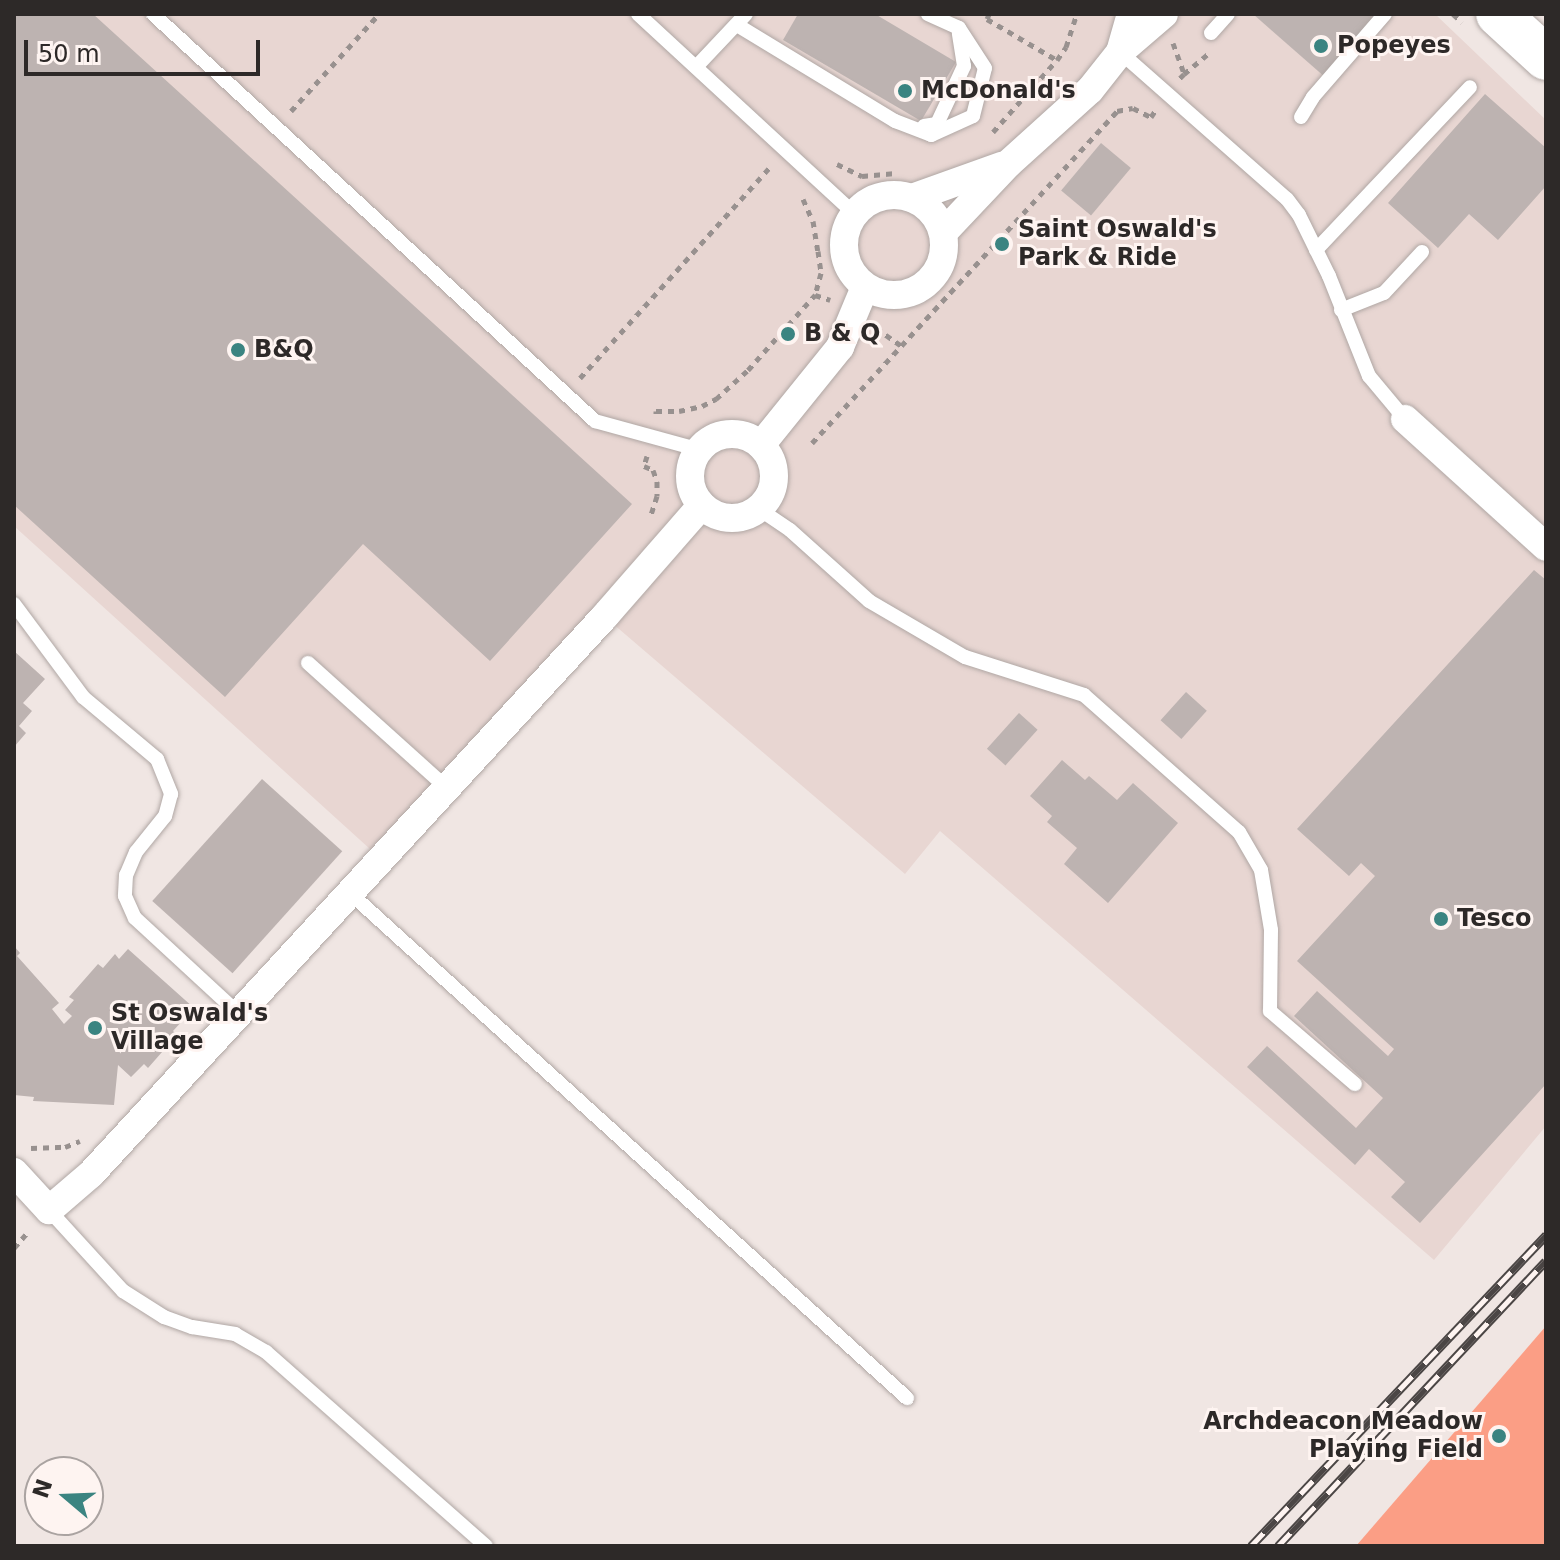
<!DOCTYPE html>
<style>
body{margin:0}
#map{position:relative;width:1560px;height:1560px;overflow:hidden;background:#f0e6e3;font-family:"DejaVu Sans",sans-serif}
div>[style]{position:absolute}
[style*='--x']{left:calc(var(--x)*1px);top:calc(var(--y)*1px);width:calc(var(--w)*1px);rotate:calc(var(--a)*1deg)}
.built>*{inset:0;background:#e8d6d2}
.green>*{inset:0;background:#fb9e85}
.building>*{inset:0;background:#bdb3b1;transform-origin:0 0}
.path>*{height:5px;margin-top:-2.5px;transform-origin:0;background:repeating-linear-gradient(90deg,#98918f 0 6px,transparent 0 12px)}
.roads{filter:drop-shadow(0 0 2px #b0a7a4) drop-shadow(0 0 2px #b0a7a4)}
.lane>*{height:14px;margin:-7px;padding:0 7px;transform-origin:7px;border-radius:7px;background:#fff}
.street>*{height:28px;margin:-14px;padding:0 14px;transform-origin:14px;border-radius:14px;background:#fff}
.street>.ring{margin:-14px;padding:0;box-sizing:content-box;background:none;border:28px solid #fff;border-radius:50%}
.primary>*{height:44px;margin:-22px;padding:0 22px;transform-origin:22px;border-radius:22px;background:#fff}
.rail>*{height:9px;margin-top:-4.5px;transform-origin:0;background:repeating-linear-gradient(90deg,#fef4f1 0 18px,#4b4645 0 36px);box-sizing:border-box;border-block:2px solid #4b4645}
.dots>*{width:22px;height:22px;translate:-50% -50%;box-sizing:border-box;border:4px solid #fef4f1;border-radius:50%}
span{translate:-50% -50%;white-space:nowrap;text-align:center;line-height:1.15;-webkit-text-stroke:6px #fef4f1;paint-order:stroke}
.poi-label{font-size:24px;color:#2d2928;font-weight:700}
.left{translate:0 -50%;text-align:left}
.right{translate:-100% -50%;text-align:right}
.frame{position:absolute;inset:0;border:16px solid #2d2928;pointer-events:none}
.north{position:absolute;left:24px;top:1456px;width:80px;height:80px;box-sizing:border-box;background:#fef4f1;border:2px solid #aaa3a1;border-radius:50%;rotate:289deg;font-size:22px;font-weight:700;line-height:32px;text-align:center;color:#2d2928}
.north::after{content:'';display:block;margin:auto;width:28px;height:36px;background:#3b8481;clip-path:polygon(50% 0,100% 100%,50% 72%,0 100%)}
.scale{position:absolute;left:24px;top:40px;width:236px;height:36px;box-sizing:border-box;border:4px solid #2d2928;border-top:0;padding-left:10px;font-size:24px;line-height:28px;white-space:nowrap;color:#2d2928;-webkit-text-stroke:6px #fef4f1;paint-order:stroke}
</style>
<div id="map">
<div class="built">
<i style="clip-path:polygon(14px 14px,1435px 14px,1546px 120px,1546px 1126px,1434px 1260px,940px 831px,905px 874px,605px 617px,381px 859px,14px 526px)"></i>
</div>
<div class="green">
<i style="clip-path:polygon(1546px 1326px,1546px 1546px,1356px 1546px)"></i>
</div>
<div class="building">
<i style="clip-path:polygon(14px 14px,93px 14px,632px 504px,490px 661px,363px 544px,225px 697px,14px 505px)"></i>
<i style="clip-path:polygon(798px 14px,875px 14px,956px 62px,921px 121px,783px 40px)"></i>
<i style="clip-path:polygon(1253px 14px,1381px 14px,1326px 78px)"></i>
<i style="clip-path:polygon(1485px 94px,1546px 148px,1546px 186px,1498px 240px,1469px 214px,1438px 248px,1388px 203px)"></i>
<i style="left:1101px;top:143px;width:39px;height:62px;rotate:40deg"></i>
<i style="clip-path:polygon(1534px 570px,1546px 580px,1546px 1084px,1420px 1223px,1391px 1197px,1405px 1182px,1369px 1149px,1355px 1165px,1247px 1067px,1267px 1046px,1356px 1128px,1383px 1098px,1294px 1016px,1317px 991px,1388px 1056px,1394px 1049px,1297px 961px,1375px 876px,1361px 863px,1349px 876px,1297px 829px)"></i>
<i style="clip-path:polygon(14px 651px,45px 679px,23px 703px,32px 711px,19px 726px,26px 733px,14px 747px)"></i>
<i style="left:1186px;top:692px;width:28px;height:38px;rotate:42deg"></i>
<i style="left:1019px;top:713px;width:25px;height:48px;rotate:42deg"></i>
<i style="clip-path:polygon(1062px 760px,1085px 780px,1089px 776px,1117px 800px,1133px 783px,1178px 823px,1108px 903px,1064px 864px,1077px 848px,1047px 822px,1052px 816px,1030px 796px)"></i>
<i style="left:262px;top:779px;width:108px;height:164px;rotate:42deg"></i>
<i style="clip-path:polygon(14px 946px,20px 953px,17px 956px,59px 1003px,52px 1009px,64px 1024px,72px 1016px,65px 1010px,74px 1000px,69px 997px,98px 964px,103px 968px,115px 954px,119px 959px,128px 949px,194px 1008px,173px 1031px,177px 1035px,148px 1068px,144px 1064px,131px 1077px,118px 1065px,114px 1105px,33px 1101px,34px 1097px,14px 1095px)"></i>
</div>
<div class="path">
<i style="--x:989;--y:14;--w:5;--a:112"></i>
<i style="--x:987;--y:19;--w:81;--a:30.4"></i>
<i style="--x:1453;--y:14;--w:12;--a:42"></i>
<i style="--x:1173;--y:43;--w:33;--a:70"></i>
<i style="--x:1184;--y:74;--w:6;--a:135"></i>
<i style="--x:1184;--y:74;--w:31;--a:-40"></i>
<i style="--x:291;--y:111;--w:131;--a:-47.8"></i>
<i style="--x:993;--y:132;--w:96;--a:-48.4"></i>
<i style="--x:1057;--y:60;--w:16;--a:-55"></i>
<i style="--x:1066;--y:47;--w:35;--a:-72"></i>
<i style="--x:837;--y:164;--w:28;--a:26"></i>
<i style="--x:862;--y:176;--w:34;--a:-5"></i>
<i style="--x:803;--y:199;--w:24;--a:66"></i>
<i style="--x:813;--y:221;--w:30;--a:81"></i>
<i style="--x:818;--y:251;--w:22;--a:82"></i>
<i style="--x:821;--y:273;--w:23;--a:105"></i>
<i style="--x:876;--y:328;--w:32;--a:35"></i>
<i style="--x:580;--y:378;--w:287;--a:-48"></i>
<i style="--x:656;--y:414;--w:3;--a:-90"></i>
<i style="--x:656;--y:411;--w:23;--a:0"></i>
<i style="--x:679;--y:411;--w:24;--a:-12"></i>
<i style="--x:702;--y:406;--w:16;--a:-27"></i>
<i style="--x:716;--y:399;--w:43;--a:-42.2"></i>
<i style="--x:748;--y:370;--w:101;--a:-48.2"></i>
<i style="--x:815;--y:295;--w:16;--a:18"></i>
<i style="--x:812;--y:443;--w:451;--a:-47.4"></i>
<i style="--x:1117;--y:111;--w:16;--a:-11"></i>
<i style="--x:1133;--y:108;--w:20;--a:27"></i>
<i style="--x:1151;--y:117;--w:7;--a:-56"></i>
<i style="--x:647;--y:456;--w:10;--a:107"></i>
<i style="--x:644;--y:466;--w:10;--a:24"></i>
<i style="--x:653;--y:470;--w:12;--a:70"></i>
<i style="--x:657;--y:481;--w:15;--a:90"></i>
<i style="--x:657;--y:496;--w:22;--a:108"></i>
<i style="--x:31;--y:1148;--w:34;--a:-2"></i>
<i style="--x:65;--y:1147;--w:16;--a:-22"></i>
<i style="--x:14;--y:1248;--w:23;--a:-49"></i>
</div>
<div class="roads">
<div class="lane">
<i style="--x:153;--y:14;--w:601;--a:42.64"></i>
<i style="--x:595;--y:421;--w:109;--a:15.4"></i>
<i style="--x:638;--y:14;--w:294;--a:42.7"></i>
<i style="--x:737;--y:25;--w:185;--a:31.3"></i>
<i style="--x:895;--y:121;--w:39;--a:21"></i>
<i style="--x:931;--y:135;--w:46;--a:-24.3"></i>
<i style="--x:973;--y:116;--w:49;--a:-76"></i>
<i style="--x:985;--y:68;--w:48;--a:-123"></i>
<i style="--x:959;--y:28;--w:34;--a:-156"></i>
<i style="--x:1211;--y:33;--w:25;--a:-48"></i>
<i style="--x:1120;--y:52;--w:222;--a:41.4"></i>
<i style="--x:1287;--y:199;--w:20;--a:53"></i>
<i style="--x:1299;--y:215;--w:68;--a:63.8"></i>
<i style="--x:1329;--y:276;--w:108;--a:68.2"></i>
<i style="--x:1369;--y:376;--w:56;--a:50.1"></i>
<i style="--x:696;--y:67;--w:73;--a:-46.7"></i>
<i style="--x:1301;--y:117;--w:23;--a:-59"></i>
<i style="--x:1313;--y:97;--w:110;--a:-49.1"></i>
<i style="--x:924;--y:126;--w:13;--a:-9"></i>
<i style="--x:937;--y:124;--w:64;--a:-65"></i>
<i style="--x:964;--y:66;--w:33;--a:-99"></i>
<i style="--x:1316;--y:250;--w:224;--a:-46.6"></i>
<i style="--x:1341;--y:310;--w:46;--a:-21.6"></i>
<i style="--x:1384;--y:293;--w:56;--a:-47.2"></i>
<i style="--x:759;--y:509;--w:37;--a:34"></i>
<i style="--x:790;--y:530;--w:106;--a:41.9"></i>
<i style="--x:869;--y:601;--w:111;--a:30.3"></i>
<i style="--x:965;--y:657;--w:125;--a:17.7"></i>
<i style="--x:1084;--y:695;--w:207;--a:41.5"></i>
<i style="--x:1239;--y:832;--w:44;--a:59.9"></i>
<i style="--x:1261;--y:870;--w:61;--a:80.5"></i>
<i style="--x:1271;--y:930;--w:81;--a:90.7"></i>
<i style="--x:1270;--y:1011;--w:112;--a:40.7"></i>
<i style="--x:14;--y:604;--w:116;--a:53.4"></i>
<i style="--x:83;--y:697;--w:97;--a:40"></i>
<i style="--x:157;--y:759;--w:38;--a:68"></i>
<i style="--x:171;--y:794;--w:23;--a:105"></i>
<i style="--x:165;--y:816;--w:46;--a:128.9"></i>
<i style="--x:136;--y:852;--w:25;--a:113"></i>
<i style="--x:126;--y:875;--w:21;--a:93"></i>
<i style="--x:125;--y:896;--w:24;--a:66"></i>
<i style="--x:135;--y:918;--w:142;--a:42.7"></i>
<i style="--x:308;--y:663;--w:187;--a:42"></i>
<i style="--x:350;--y:893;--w:752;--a:42.2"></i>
<i style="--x:49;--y:1210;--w:110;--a:47.6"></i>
<i style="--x:123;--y:1291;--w:49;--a:32.4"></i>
<i style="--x:164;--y:1317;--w:30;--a:20"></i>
<i style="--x:192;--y:1327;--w:44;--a:9.2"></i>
<i style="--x:235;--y:1334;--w:36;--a:30"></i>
<i style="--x:266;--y:1352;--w:293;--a:41.4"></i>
</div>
<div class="street">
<i style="--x:1120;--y:52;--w:58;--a:-40.8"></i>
<i class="ring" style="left:844px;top:195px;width:72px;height:72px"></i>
<i style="--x:912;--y:198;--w:95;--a:-19.8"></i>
<i style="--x:943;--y:233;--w:95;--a:-46.7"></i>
<i style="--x:1008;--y:164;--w:110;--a:-42.1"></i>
<i style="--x:1090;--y:90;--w:48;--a:-51.7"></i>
<i style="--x:1120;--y:52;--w:40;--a:-74"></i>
<i style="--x:1405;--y:419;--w:190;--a:42.2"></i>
<i class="ring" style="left:690px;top:434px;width:56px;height:56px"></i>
<i style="--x:761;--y:445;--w:126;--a:-51.1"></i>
<i style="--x:840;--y:347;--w:65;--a:-67.4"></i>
<i style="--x:14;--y:1172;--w:52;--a:47.4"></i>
<i style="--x:49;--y:1210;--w:55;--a:-40.6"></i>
<i style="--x:91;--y:1174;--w:759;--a:-47.35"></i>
<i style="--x:605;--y:616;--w:147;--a:-48.9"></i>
</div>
<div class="primary">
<i style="--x:1498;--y:14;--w:65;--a:42.5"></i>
</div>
</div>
<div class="rail">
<i style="--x:1251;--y:1546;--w:429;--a:-46.5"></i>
<i style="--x:1278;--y:1546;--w:391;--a:-46.8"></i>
</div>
<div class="dots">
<i style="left:1321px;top:46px;background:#3b8481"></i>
<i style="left:905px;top:91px;background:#3b8481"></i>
<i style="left:1002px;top:244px;background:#3b8481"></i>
<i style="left:788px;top:334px;background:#3b8481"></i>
<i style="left:238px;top:350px;background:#3b8481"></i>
<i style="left:1441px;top:919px;background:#3b8481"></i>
<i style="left:95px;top:1028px;background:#3b8481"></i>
<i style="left:1499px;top:1436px;background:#3b8481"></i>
</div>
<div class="poi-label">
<span class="left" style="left:1337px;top:46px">Popeyes</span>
<span class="left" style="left:921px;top:91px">McDonald's</span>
<span class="left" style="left:1018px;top:244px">Saint Oswald's<br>Park &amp; Ride</span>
<span class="left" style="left:804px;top:334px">B &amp; Q</span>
<span class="left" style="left:254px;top:350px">B&amp;Q</span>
<span class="left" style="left:1457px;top:919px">Tesco</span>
<span class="left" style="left:111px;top:1028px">St Oswald's<br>Village</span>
<span class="right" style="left:1483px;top:1436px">Archdeacon Meadow<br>Playing Field</span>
</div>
<div class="frame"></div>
<div class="north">N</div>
<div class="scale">50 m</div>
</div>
